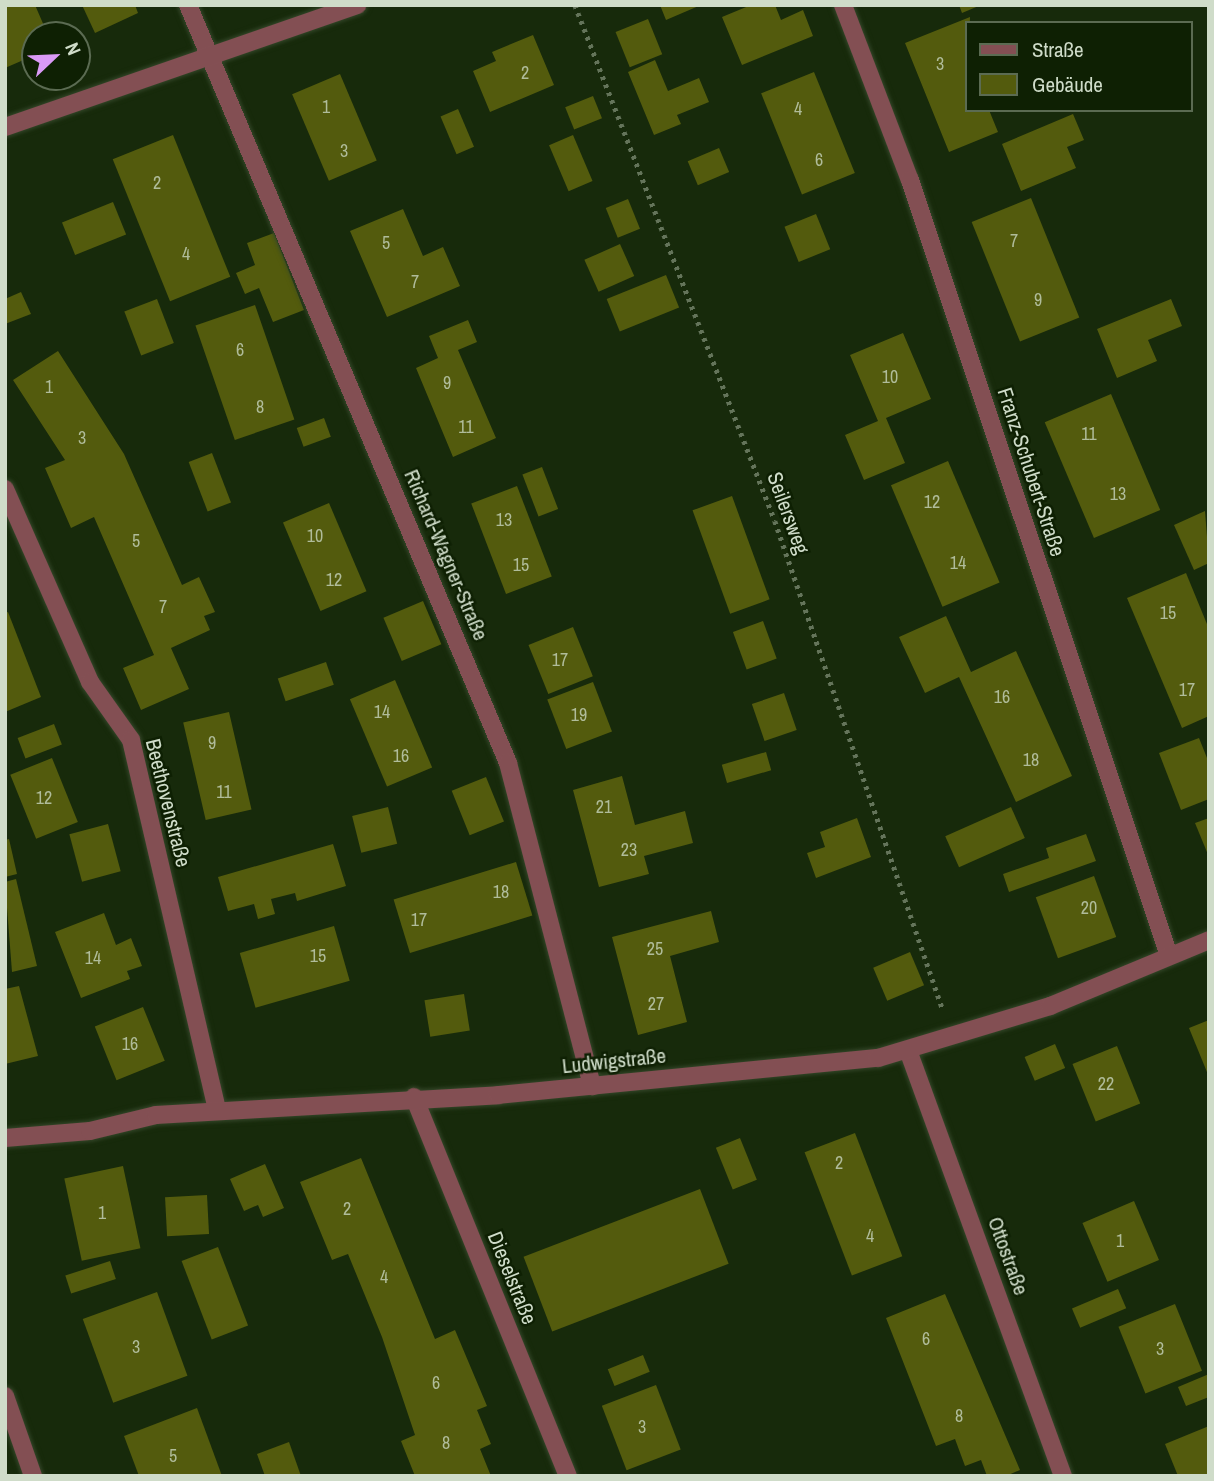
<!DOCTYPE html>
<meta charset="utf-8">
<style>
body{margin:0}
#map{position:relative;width:1214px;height:1481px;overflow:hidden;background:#172a0b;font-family:"Archivo Narrow",sans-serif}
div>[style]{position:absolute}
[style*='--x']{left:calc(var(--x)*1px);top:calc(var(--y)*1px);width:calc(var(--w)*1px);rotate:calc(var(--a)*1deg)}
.building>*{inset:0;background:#535b0d;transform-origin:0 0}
.path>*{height:4.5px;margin-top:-2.25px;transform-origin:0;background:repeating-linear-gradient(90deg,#64745a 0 3.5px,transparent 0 8.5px)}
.roads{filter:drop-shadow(0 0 2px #344629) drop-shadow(0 0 2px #344629)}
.minor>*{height:18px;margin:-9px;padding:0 9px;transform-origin:9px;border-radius:9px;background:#834f53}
span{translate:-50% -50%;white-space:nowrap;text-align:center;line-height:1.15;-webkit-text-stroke:5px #0e2003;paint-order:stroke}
.number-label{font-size:18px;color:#b0bc9a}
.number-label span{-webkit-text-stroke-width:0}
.street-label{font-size:21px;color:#cfdcc9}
.frame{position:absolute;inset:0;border:7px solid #cfdcc9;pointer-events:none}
.legend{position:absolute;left:965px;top:21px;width:228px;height:91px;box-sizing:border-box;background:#0e2003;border:2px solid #5b6b52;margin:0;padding:9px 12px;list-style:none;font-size:21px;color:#cfdcc9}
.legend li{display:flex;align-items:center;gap:14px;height:35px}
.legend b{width:35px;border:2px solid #5b6b52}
.north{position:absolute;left:21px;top:21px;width:70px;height:70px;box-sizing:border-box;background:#0e2003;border:2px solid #5b6b52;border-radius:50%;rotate:67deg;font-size:19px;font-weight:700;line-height:28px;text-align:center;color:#cfdcc9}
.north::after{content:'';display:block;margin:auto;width:24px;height:32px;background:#da9af6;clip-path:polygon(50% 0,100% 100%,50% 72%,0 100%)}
</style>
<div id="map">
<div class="building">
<i style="clip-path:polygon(5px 5px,35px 5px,48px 35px,35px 35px,35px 55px,5px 68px)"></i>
<i style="clip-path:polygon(82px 5px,135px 5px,138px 13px,95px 33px)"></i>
<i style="clip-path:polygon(660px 5px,701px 5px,666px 20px)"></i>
<i style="clip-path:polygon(751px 5px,775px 5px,781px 20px,803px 10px,813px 36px,742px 65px,722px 17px)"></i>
<i style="clip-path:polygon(959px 5px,981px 5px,962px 13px)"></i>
<i style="clip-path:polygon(970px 17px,967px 110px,989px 110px,998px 132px,949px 152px,905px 43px)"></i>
<i style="left:648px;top:19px;width:38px;height:35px;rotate:68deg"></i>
<i style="clip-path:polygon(533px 35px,554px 85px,490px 112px,473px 71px,496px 61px,492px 52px)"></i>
<i style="clip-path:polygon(655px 60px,668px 91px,699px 78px,709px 102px,677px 115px,681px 124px,654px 135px,628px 72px)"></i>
<i style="left:814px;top:72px;width:109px;height:57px;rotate:68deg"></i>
<i style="left:340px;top:74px;width:94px;height:52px;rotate:67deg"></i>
<i style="left:593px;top:96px;width:24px;height:30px;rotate:68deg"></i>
<i style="left:458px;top:109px;width:41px;height:19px;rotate:67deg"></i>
<i style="clip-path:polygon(1073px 114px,1084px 140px,1067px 147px,1076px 168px,1021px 191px,1002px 144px)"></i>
<i style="left:173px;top:135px;width:153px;height:65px;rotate:68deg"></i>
<i style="left:573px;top:135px;width:50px;height:26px;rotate:67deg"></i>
<i style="left:719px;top:148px;width:26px;height:34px;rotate:67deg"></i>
<i style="left:1031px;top:198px;width:129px;height:64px;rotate:68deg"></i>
<i style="left:628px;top:199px;width:32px;height:24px;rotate:68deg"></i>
<i style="left:113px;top:202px;width:35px;height:55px;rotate:68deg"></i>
<i style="clip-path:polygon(403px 209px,423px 256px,443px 247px,460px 286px,387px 317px,350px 231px)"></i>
<i style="left:816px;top:214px;width:38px;height:34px;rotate:68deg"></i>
<i style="clip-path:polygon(274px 233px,304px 310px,273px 322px,259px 288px,245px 294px,236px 273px,255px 265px,247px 243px)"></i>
<i style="left:620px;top:244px;width:35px;height:39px;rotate:66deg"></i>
<i style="left:666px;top:275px;width:35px;height:64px;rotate:68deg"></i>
<i style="clip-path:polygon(21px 292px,31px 314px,5px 324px,5px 299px)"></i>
<i style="left:157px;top:299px;width:47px;height:35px;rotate:69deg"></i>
<i style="clip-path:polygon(1171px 299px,1182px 326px,1148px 340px,1157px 361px,1117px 378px,1097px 329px)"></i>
<i style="left:255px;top:305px;width:121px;height:63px;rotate:71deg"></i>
<i style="clip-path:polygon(468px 320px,477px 342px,458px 350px,496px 438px,453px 457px,416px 368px,438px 358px,429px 336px)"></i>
<i style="clip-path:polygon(903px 333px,931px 399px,886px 418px,905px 463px,864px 480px,845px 435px,878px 421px,850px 355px)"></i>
<i style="clip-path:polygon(58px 351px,124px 454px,182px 585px,199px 577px,215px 612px,204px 616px,210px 630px,171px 648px,189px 689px,141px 710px,123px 668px,154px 655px,94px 517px,71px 528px,45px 468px,65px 460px,13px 380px)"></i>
<i style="left:1111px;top:394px;width:126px;height:72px;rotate:67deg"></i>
<i style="left:324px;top:418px;width:20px;height:29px;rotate:70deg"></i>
<i style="left:212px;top:453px;width:53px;height:25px;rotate:69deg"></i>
<i style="left:948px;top:461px;width:132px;height:62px;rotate:67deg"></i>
<i style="left:542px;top:467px;width:45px;height:21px;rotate:69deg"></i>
<i style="left:517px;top:486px;width:97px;height:49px;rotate:69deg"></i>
<i style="left:732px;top:496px;width:110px;height:42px;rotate:70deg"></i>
<i style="left:329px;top:503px;width:96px;height:50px;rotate:67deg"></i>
<i style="clip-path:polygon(1205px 511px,1209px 563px,1194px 570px,1174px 525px)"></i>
<i style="clip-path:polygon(1186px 573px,1209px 629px,1209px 716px,1182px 728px,1127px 598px)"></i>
<i style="left:423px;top:601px;width:47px;height:43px;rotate:67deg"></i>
<i style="clip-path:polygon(8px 612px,41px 697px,5px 712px,5px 613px)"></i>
<i style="clip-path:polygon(946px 616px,971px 672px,1016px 651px,1072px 776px,1016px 802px,959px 677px,925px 693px,899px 637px)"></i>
<i style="left:763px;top:621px;width:40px;height:32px;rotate:70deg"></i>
<i style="left:573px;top:627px;width:53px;height:48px;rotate:68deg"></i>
<i style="left:326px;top:662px;width:24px;height:51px;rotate:71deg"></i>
<i style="left:395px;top:680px;width:95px;height:49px;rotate:67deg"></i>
<i style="left:593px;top:682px;width:53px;height:49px;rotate:69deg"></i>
<i style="left:784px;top:693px;width:39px;height:34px;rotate:71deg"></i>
<i style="left:229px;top:712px;width:100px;height:47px;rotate:77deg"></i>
<i style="left:54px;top:724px;width:22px;height:39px;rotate:69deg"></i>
<i style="clip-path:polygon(1199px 738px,1209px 763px,1209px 799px,1181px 810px,1159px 753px)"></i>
<i style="left:766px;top:752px;width:19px;height:46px;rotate:74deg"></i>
<i style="left:52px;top:758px;width:69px;height:45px;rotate:68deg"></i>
<i style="clip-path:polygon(622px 776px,635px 825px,685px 811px,693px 843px,644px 856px,649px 874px,599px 887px,573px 790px)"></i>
<i style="left:486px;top:777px;width:48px;height:37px;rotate:68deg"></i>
<i style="left:388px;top:807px;width:38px;height:37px;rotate:76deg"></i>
<i style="left:1011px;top:807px;width:34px;height:72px;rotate:66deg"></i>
<i style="clip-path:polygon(857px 818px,871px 857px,816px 878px,807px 853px,825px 847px,820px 832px)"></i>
<i style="clip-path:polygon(1209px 818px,1209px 857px,1195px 823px)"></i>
<i style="left:108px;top:824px;width:49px;height:40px;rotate:75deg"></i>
<i style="clip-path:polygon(1086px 834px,1096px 861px,1009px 892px,1003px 874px,1049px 858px,1046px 848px)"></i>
<i style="clip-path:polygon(9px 839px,17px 874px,5px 877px,5px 840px)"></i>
<i style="clip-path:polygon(333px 844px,346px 886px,297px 901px,295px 893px,271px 899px,275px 914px,258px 919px,254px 904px,228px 911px,218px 877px)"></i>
<i style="left:516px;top:862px;width:56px;height:128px;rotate:73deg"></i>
<i style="left:1094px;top:876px;width:65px;height:62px;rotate:70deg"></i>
<i style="clip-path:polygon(16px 879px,37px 966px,12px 972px,5px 882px)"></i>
<i style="clip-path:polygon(711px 911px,719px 942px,670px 956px,687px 1022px,638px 1035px,612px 937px)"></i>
<i style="clip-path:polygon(104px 913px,116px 945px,131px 938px,142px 966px,127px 971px,130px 979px,81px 998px,55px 932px)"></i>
<i style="left:334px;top:926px;width:57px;height:98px;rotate:74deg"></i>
<i style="left:910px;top:952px;width:36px;height:40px;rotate:67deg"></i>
<i style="clip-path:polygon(19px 986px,38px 1056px,5px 1064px,5px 989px)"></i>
<i style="left:464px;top:994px;width:37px;height:40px;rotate:81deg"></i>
<i style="left:143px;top:1007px;width:58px;height:52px;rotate:68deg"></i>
<i style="clip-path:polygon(1209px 1020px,1209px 1077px,1189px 1028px)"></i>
<i style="left:1055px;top:1044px;width:26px;height:33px;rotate:67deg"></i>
<i style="left:1117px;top:1046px;width:62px;height:48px;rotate:68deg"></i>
<i style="left:855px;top:1133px;width:132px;height:54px;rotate:69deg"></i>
<i style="left:740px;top:1138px;width:45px;height:26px;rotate:68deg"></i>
<i style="clip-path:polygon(361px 1158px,435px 1339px,455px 1330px,487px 1406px,477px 1410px,491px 1444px,480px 1449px,491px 1476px,415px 1476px,401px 1441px,415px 1435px,382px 1337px,348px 1254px,332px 1260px,300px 1182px)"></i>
<i style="clip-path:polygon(265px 1164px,284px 1208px,263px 1217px,258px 1205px,244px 1211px,230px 1179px)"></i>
<i style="left:123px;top:1166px;width:84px;height:60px;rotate:78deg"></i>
<i style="left:700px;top:1189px;width:80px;height:189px;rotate:69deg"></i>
<i style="left:207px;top:1195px;width:39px;height:42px;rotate:87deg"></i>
<i style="left:1134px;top:1201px;width:64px;height:56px;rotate:67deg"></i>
<i style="left:218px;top:1247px;width:84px;height:39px;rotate:69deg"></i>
<i style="left:110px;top:1261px;width:19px;height:47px;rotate:72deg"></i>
<i style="left:1118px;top:1289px;width:21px;height:50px;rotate:67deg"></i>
<i style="left:157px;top:1292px;width:89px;height:79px;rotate:70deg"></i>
<i style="clip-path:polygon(945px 1294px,1020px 1470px,1006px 1476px,987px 1476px,981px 1460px,965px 1466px,955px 1439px,936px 1446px,886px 1318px)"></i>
<i style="left:1175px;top:1304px;width:72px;height:61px;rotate:68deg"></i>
<i style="left:643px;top:1355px;width:18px;height:38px;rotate:68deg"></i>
<i style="clip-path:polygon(1209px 1374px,1209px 1397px,1186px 1406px,1178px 1387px)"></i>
<i style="left:656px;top:1385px;width:69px;height:58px;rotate:69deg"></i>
<i style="clip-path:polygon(197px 1408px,222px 1476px,139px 1476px,124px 1436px)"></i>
<i style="clip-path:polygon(1209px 1426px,1209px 1476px,1178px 1476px,1165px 1444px)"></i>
<i style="clip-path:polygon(289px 1442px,301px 1476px,265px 1476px,257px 1454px)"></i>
</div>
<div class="path">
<i style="--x:575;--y:5;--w:553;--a:68.81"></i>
<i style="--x:775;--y:521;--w:514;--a:71.04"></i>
</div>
<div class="roads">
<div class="minor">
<i style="--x:188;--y:5;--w:823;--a:67.11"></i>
<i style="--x:508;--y:763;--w:334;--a:75.4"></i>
<i style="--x:843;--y:5;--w:187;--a:69.1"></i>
<i style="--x:910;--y:180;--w:818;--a:71.54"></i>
<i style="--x:5;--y:127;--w:373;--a:-19.1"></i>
<i style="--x:5;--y:489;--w:211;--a:66.2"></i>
<i style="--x:90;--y:682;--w:71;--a:54.7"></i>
<i style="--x:131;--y:740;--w:380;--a:76.9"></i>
<i style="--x:909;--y:1053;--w:450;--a:70"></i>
<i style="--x:414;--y:1097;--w:409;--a:67.9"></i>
<i style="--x:5;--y:1138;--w:85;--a:-4.7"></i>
<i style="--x:90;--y:1131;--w:68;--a:-13.6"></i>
<i style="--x:156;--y:1115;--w:343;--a:-3.3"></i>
<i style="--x:498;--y:1095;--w:382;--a:-5.6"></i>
<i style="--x:878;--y:1058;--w:180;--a:-16.8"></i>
<i style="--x:1050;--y:1006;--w:172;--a:-22.5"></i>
<i style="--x:5;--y:1396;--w:85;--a:70.7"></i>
</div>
</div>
<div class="number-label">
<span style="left:940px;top:64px">3</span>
<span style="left:525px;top:73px">2</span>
<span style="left:326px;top:107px">1</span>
<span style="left:798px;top:109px">4</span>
<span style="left:344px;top:151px">3</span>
<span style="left:819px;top:160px">6</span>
<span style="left:157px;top:183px">2</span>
<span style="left:1014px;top:241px">7</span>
<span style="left:386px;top:243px">5</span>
<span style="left:186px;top:254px">4</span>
<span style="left:415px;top:282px">7</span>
<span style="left:1038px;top:300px">9</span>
<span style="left:240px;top:350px">6</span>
<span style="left:890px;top:377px">10</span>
<span style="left:447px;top:383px">9</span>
<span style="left:49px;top:387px">1</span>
<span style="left:260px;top:407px">8</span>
<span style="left:466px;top:427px">11</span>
<span style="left:1089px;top:434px">11</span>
<span style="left:82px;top:438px">3</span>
<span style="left:1118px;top:494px">13</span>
<span style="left:932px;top:502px">12</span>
<span style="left:504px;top:520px">13</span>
<span style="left:315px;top:536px">10</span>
<span style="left:136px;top:541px">5</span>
<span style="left:958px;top:563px">14</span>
<span style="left:521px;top:565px">15</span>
<span style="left:334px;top:580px">12</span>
<span style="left:163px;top:607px">7</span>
<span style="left:1168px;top:613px">15</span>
<span style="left:560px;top:660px">17</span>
<span style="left:1187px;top:690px">17</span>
<span style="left:1002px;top:697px">16</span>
<span style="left:382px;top:712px">14</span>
<span style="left:579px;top:715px">19</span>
<span style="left:212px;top:743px">9</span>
<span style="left:401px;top:756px">16</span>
<span style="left:1031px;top:760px">18</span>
<span style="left:224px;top:792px">11</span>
<span style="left:44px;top:798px">12</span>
<span style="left:604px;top:807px">21</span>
<span style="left:629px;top:850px">23</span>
<span style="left:501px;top:892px">18</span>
<span style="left:1089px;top:908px">20</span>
<span style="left:419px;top:920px">17</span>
<span style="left:655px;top:949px">25</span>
<span style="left:318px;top:956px">15</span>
<span style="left:93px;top:958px">14</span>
<span style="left:656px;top:1004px">27</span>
<span style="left:130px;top:1044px">16</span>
<span style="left:1106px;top:1084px">22</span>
<span style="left:839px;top:1163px">2</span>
<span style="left:347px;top:1209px">2</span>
<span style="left:102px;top:1213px">1</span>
<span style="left:870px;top:1236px">4</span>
<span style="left:1120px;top:1241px">1</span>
<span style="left:384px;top:1277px">4</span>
<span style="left:926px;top:1339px">6</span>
<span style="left:136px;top:1347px">3</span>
<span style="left:1160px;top:1349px">3</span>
<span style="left:436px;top:1383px">6</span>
<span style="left:959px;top:1416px">8</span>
<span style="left:642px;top:1427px">3</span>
<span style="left:446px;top:1443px">8</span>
<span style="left:173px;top:1456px">5</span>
</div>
<div class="street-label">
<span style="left:1031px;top:472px;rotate:72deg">Franz-Schubert-Straße</span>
<span style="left:788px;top:513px;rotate:70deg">Seilersweg</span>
<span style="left:446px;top:555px;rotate:67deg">Richard-Wagner-Straße</span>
<span style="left:168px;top:803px;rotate:76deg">Beethovenstraße</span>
<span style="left:614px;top:1061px;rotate:-6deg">Ludwigstraße</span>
<span style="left:1008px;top:1256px;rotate:70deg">Ottostraße</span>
<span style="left:512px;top:1278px;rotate:68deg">Dieselstraße</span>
</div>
<div class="frame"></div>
<ul class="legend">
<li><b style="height:9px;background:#834f53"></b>Straße</li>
<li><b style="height:19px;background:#535b0d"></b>Gebäude</li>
</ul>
<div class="north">N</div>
</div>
